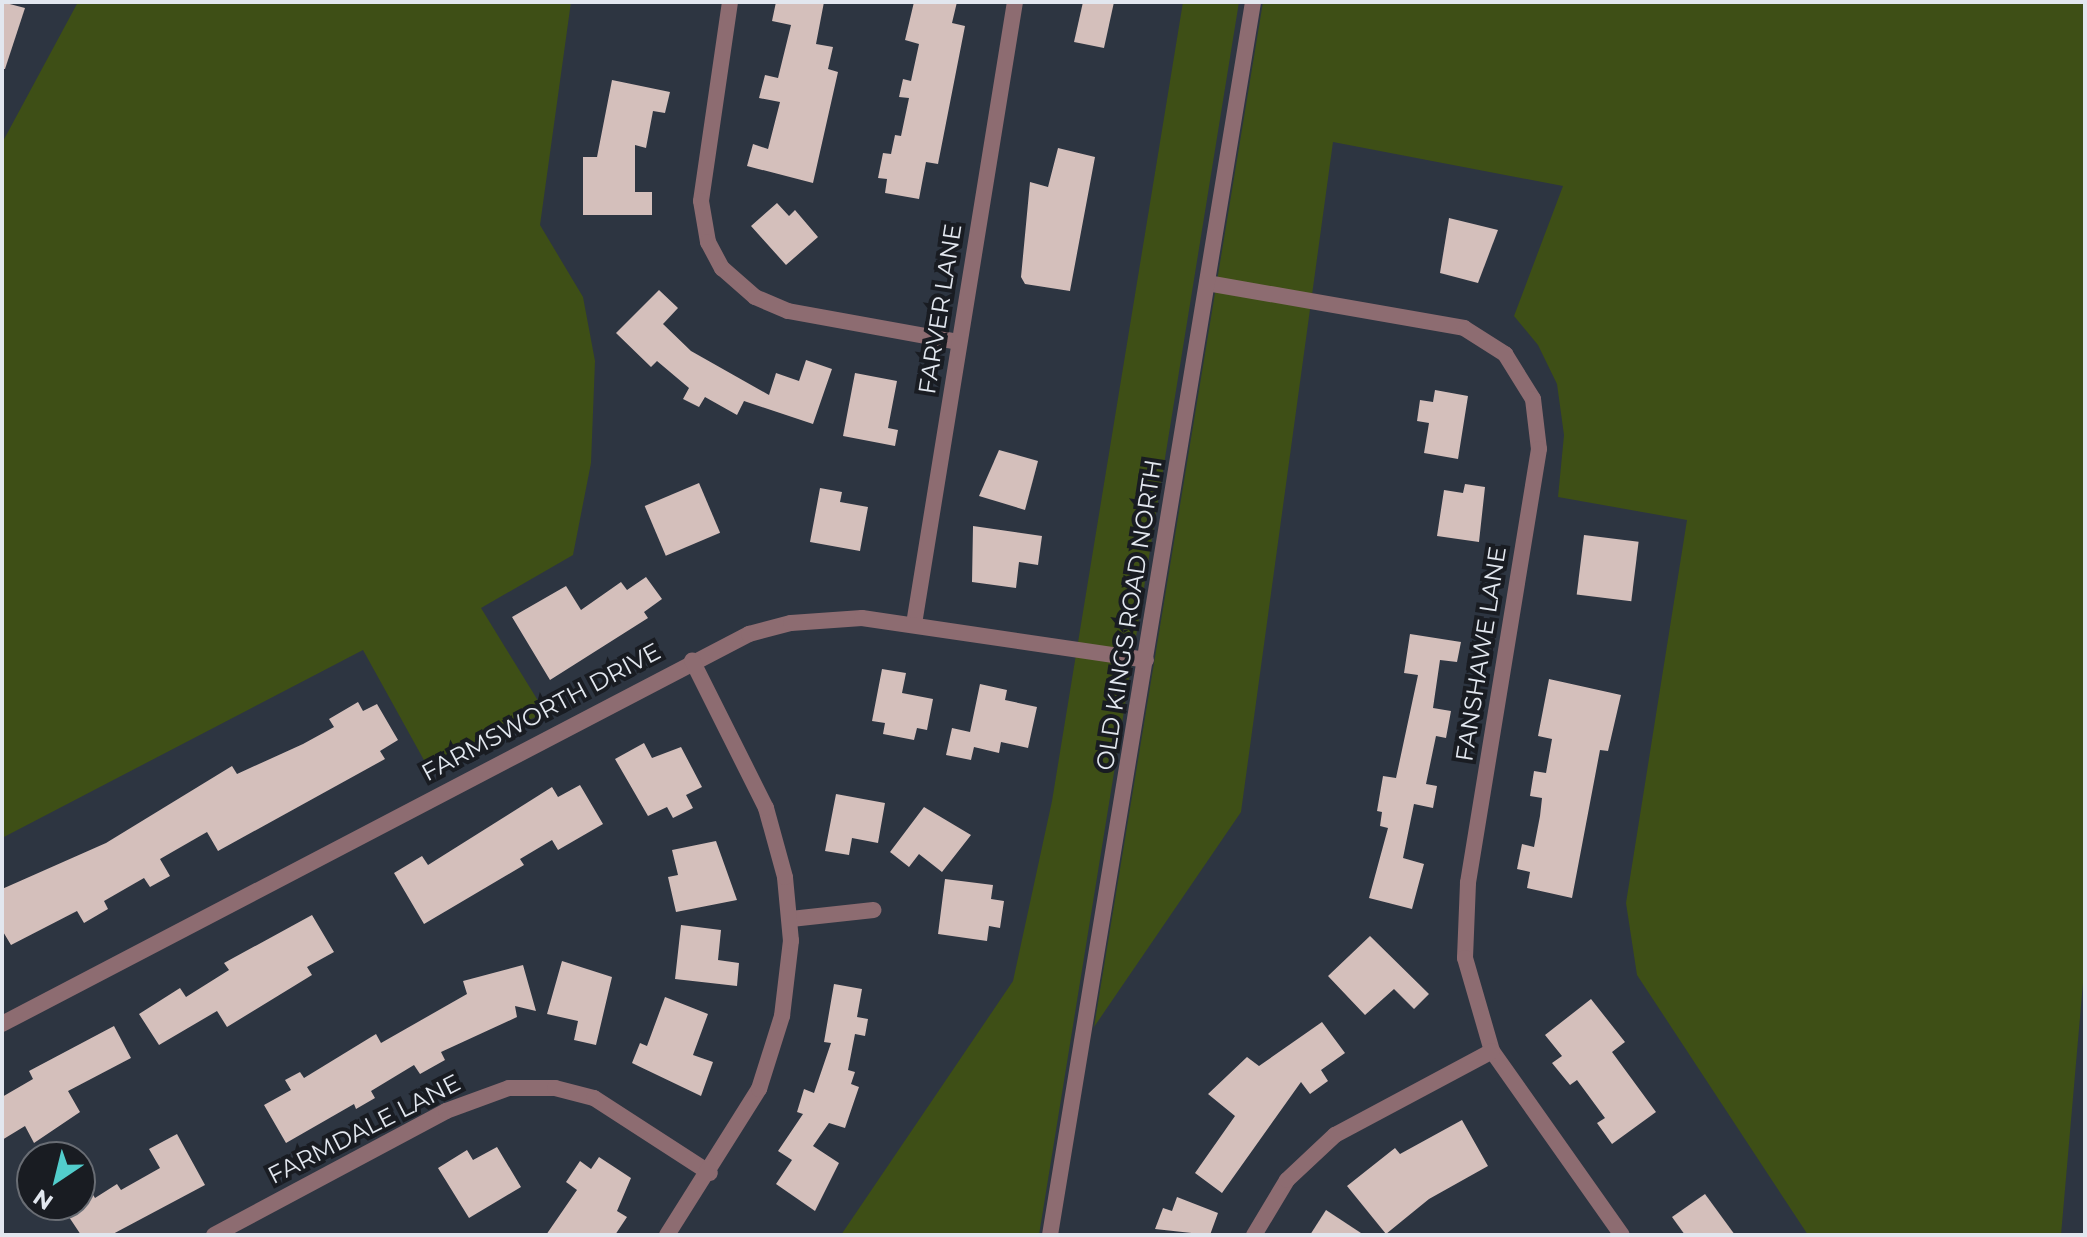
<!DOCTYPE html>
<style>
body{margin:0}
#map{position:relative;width:2087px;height:1237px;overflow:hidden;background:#2d3541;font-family:Montserrat,sans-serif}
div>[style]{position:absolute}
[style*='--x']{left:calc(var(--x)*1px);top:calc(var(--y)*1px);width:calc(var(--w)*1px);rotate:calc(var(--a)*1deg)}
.green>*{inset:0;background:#3e4f16}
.building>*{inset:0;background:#d4bfbb;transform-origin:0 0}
.minor>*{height:16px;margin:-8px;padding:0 8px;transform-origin:8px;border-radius:8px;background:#8d6c71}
.tertiary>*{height:16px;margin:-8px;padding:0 8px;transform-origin:8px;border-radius:8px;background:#8d6c71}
span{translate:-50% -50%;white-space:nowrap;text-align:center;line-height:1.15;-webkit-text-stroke:8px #191c22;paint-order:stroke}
.street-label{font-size:24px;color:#e2e7ef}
.frame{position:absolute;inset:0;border:4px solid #e2e7ef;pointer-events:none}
.north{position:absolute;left:16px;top:1141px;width:80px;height:80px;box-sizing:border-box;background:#191c22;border:2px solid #696d74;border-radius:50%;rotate:215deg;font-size:22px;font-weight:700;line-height:32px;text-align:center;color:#e2e7ef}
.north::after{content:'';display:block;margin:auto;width:28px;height:36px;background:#52cdcc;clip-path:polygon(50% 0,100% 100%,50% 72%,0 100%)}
</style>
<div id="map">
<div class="green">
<i style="clip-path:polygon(78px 2px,571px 2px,540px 225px,583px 297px,595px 361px,591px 463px,573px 555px,481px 608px,545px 712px,430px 771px,363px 650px,2px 838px,2px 143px)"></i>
<i style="clip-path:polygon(1183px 2px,1239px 2px,1039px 1235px,841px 1235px,1013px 981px,1052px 801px)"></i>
<i style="clip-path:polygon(1263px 2px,2085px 2px,2085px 960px,2061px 1235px,1808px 1235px,1637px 975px,1626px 903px,1687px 520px,1558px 497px,1564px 435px,1557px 384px,1538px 345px,1514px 316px,1563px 186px,1333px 142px,1241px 812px,1094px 1027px)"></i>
</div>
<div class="building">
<i style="clip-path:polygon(2px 2px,25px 8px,5px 69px,2px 69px)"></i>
<i style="clip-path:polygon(776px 2px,824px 2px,816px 44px,833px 47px,828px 69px,838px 72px,813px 183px,747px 166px,753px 144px,768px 149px,780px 102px,759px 98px,765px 75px,778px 78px,791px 25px,772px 21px)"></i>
<i style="clip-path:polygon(914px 2px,957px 2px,952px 23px,965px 26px,938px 164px,926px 162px,919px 199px,885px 193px,887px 179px,878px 178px,883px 153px,891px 154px,895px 135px,901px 136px,909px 98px,899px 97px,903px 79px,911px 81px,919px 44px,905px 40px)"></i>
<i style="clip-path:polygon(1083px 2px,1114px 2px,1104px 48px,1074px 42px)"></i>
<i style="clip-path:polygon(612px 80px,670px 92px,665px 113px,653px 111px,646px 148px,635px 145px,635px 192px,652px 192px,652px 215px,583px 215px,583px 157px,597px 157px)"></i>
<i style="clip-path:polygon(1058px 148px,1095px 157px,1070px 291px,1025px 284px,1021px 277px,1030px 182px,1048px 187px)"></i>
<i style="clip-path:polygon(777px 203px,789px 216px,795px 210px,818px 237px,786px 265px,751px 226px)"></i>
<i style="clip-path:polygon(1449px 218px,1498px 230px,1478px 283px,1440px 273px)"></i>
<i style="clip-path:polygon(659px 290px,678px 308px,663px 324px,691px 351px,769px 395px,776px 373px,799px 381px,806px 360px,832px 369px,813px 424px,744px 401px,737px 415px,705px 397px,699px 407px,683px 399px,689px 388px,657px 361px,651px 367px,616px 333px)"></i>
<i style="clip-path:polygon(855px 373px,897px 381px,888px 428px,898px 430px,895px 446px,843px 436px)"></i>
<i style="clip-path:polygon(1435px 390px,1468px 396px,1458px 459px,1424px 453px,1429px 423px,1417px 421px,1420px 400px,1433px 402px)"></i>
<i style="clip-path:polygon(999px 450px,1038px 461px,1025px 510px,979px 496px)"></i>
<i style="left:699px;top:483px;width:54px;height:59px;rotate:67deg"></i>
<i style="clip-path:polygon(1465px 484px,1485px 487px,1479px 542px,1437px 536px,1444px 490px,1463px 493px)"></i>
<i style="clip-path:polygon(820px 488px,842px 492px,840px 502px,868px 507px,860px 551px,810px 542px)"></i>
<i style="clip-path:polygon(973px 526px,1042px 536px,1038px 565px,1019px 562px,1016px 588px,972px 582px)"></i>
<i style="left:1584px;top:535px;width:55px;height:60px;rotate:7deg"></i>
<i style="clip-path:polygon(646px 577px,662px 599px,644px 612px,648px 618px,550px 680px,512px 617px,566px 586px,581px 610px,621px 582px,627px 590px)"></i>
<i style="clip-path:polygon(1410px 634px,1461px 642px,1457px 662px,1440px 660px,1433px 708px,1451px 711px,1446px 738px,1436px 736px,1426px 784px,1437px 786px,1433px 808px,1414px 804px,1403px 858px,1424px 864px,1412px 909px,1369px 898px,1388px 828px,1380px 826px,1382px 812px,1377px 811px,1383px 776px,1396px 778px,1418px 675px,1404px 673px)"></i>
<i style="clip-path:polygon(882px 669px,906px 673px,902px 693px,933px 699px,927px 730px,917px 728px,914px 740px,883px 734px,885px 723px,872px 721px)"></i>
<i style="clip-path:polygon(1549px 679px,1621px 695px,1608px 751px,1600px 750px,1572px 898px,1527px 888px,1530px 872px,1517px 869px,1522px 844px,1534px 847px,1540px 816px,1542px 798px,1530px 796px,1534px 771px,1546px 773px,1552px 739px,1538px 736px)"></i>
<i style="clip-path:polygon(980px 684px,1007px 690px,1005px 700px,1037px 707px,1028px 748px,1001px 742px,999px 753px,974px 747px,971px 760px,946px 755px,952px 728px,970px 732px)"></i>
<i style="clip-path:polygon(358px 702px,363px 711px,377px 704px,398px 740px,380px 751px,385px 759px,218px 851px,207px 832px,160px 859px,170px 876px,150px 887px,144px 878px,104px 901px,108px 909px,84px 923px,77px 911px,11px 945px,2px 930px,2px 889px,106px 843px,232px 766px,237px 774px,303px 744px,334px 727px,329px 719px)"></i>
<i style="clip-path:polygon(644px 743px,652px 758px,681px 747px,702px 787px,686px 795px,693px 808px,673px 818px,667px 807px,648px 816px,615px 759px)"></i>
<i style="clip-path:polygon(580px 785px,603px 824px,558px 850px,552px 840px,520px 859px,524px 865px,424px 924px,394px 873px,422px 856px,428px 865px,552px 787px,558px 797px)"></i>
<i style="clip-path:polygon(836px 794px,885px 803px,878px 843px,852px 838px,849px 855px,825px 851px)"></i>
<i style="clip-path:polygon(924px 807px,971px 835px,942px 872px,919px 854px,909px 867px,890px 852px)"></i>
<i style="clip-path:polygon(716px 841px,737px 900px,676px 912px,668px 877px,678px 875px,672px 850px)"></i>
<i style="clip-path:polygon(945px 879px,993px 885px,991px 899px,1004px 901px,1000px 928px,989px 926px,987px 941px,938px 934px)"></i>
<i style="clip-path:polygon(312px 915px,334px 952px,307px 967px,312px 975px,227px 1027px,217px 1011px,159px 1045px,139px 1014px,180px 988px,186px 997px,229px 970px,224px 963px)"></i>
<i style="clip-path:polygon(681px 925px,721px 930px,718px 960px,739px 963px,737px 986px,675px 979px)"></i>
<i style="clip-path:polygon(1370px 936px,1429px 994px,1414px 1009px,1394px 989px,1365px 1015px,1328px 976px)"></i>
<i style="clip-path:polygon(562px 961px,612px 977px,596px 1045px,574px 1040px,578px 1021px,547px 1014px)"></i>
<i style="clip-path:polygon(523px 965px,536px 1011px,515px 1006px,517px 1017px,441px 1052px,445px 1060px,420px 1074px,414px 1065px,371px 1091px,375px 1098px,356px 1109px,354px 1104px,286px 1143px,264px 1105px,291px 1090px,285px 1080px,300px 1072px,304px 1078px,376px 1034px,381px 1043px,467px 994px,463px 981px)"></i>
<i style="clip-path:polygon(834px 984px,862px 989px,857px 1017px,868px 1019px,865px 1036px,855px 1034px,848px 1070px,855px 1072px,851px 1084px,859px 1087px,845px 1128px,829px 1123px,813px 1146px,839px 1163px,815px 1211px,776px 1184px,792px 1160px,778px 1151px,803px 1114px,797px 1112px,804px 1089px,814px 1093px,831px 1043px,824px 1042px)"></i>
<i style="clip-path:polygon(665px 997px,708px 1014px,693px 1055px,713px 1062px,701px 1096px,632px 1063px,640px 1043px,647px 1046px)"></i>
<i style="clip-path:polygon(1591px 999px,1625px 1042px,1612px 1052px,1656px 1112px,1612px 1144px,1597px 1123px,1605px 1118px,1577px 1080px,1570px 1085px,1552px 1063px,1562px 1056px,1545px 1035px)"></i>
<i style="clip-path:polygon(1322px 1022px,1345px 1053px,1321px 1070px,1328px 1081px,1310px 1094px,1301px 1082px,1222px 1193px,1195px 1173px,1235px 1116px,1208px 1094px,1247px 1057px,1259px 1066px)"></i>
<i style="clip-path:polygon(114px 1026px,131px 1058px,68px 1091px,80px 1112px,34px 1143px,25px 1126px,2px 1140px,2px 1097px,33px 1079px,29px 1071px)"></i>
<i style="clip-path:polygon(1462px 1120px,1488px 1166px,1429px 1199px,1386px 1234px,1347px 1186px,1395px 1148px,1400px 1154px)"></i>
<i style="clip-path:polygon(177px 1134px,205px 1185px,111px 1235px,81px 1235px,61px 1205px,80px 1205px,80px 1174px,95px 1198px,117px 1184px,121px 1190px,160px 1168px,149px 1149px)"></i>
<i style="clip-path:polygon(497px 1147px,521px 1187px,469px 1218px,438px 1168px,467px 1150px,473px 1160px)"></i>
<i style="clip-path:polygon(599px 1157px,631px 1178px,617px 1211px,627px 1217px,615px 1235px,546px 1235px,577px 1190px,566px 1182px,580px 1161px,591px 1169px)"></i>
<i style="clip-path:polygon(1705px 1194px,1735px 1235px,1685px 1235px,1672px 1217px)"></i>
<i style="clip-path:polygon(1177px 1197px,1218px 1213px,1210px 1235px,1155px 1229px,1163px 1208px,1172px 1211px)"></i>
<i style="clip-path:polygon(1326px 1210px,1364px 1235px,1310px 1235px)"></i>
</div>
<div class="minor">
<i style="--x:730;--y:2;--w:201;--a:98.3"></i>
<i style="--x:701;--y:201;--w:42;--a:80.3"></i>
<i style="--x:708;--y:242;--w:30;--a:62"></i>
<i style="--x:722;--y:268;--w:44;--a:41.3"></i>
<i style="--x:755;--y:297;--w:36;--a:23"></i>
<i style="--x:788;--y:311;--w:174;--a:10.3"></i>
<i style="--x:1207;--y:283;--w:261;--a:9.9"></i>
<i style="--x:1464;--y:328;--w:49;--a:32.4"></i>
<i style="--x:1505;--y:354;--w:53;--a:58.1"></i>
<i style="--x:1533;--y:399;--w:50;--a:83.2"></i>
<i style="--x:1539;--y:449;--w:440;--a:99.3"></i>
<i style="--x:1468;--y:883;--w:75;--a:92.3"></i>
<i style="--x:1465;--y:958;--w:97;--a:73.8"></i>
<i style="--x:1492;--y:1051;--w:225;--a:54.8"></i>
<i style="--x:914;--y:624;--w:630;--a:-80.78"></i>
<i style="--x:791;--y:919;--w:83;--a:-6.2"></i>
<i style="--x:2;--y:1024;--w:843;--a:-27.57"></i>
<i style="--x:749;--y:634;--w:43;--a:-14.7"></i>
<i style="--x:791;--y:623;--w:71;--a:-4"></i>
<i style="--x:862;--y:618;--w:287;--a:8.4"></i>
<i style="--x:214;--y:1235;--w:263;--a:-28.1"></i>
<i style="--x:446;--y:1111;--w:67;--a:-20.1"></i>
<i style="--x:509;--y:1088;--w:46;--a:0"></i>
<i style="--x:555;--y:1088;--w:40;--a:14.4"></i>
<i style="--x:594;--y:1098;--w:138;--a:32.9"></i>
<i style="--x:667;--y:1235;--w:173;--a:-57.8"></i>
<i style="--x:759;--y:1089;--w:77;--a:-72.5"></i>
<i style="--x:782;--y:1016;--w:76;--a:-83.2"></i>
<i style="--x:791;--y:941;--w:64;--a:-95.4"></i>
<i style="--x:785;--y:877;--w:72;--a:-105.4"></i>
<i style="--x:766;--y:808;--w:165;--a:-116.6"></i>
<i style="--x:1254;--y:1235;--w:64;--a:-59"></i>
<i style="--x:1287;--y:1180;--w:66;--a:-43.2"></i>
<i style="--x:1335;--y:1135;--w:178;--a:-28.1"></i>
</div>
<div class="tertiary">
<i style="--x:1050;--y:1235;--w:1250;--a:-80.65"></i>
</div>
<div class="street-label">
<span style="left:940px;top:309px;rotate:-81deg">FARVER LANE</span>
<span style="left:1129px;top:615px;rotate:-81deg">OLD KINGS ROAD NORTH</span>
<span style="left:1481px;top:654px;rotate:-81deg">FANSHAWE LANE</span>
<span style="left:541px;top:712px;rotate:-28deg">FARMSWORTH DRIVE</span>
<span style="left:364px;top:1129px;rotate:-27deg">FARMDALE LANE</span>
</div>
<div class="frame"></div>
<div class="north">N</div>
</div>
